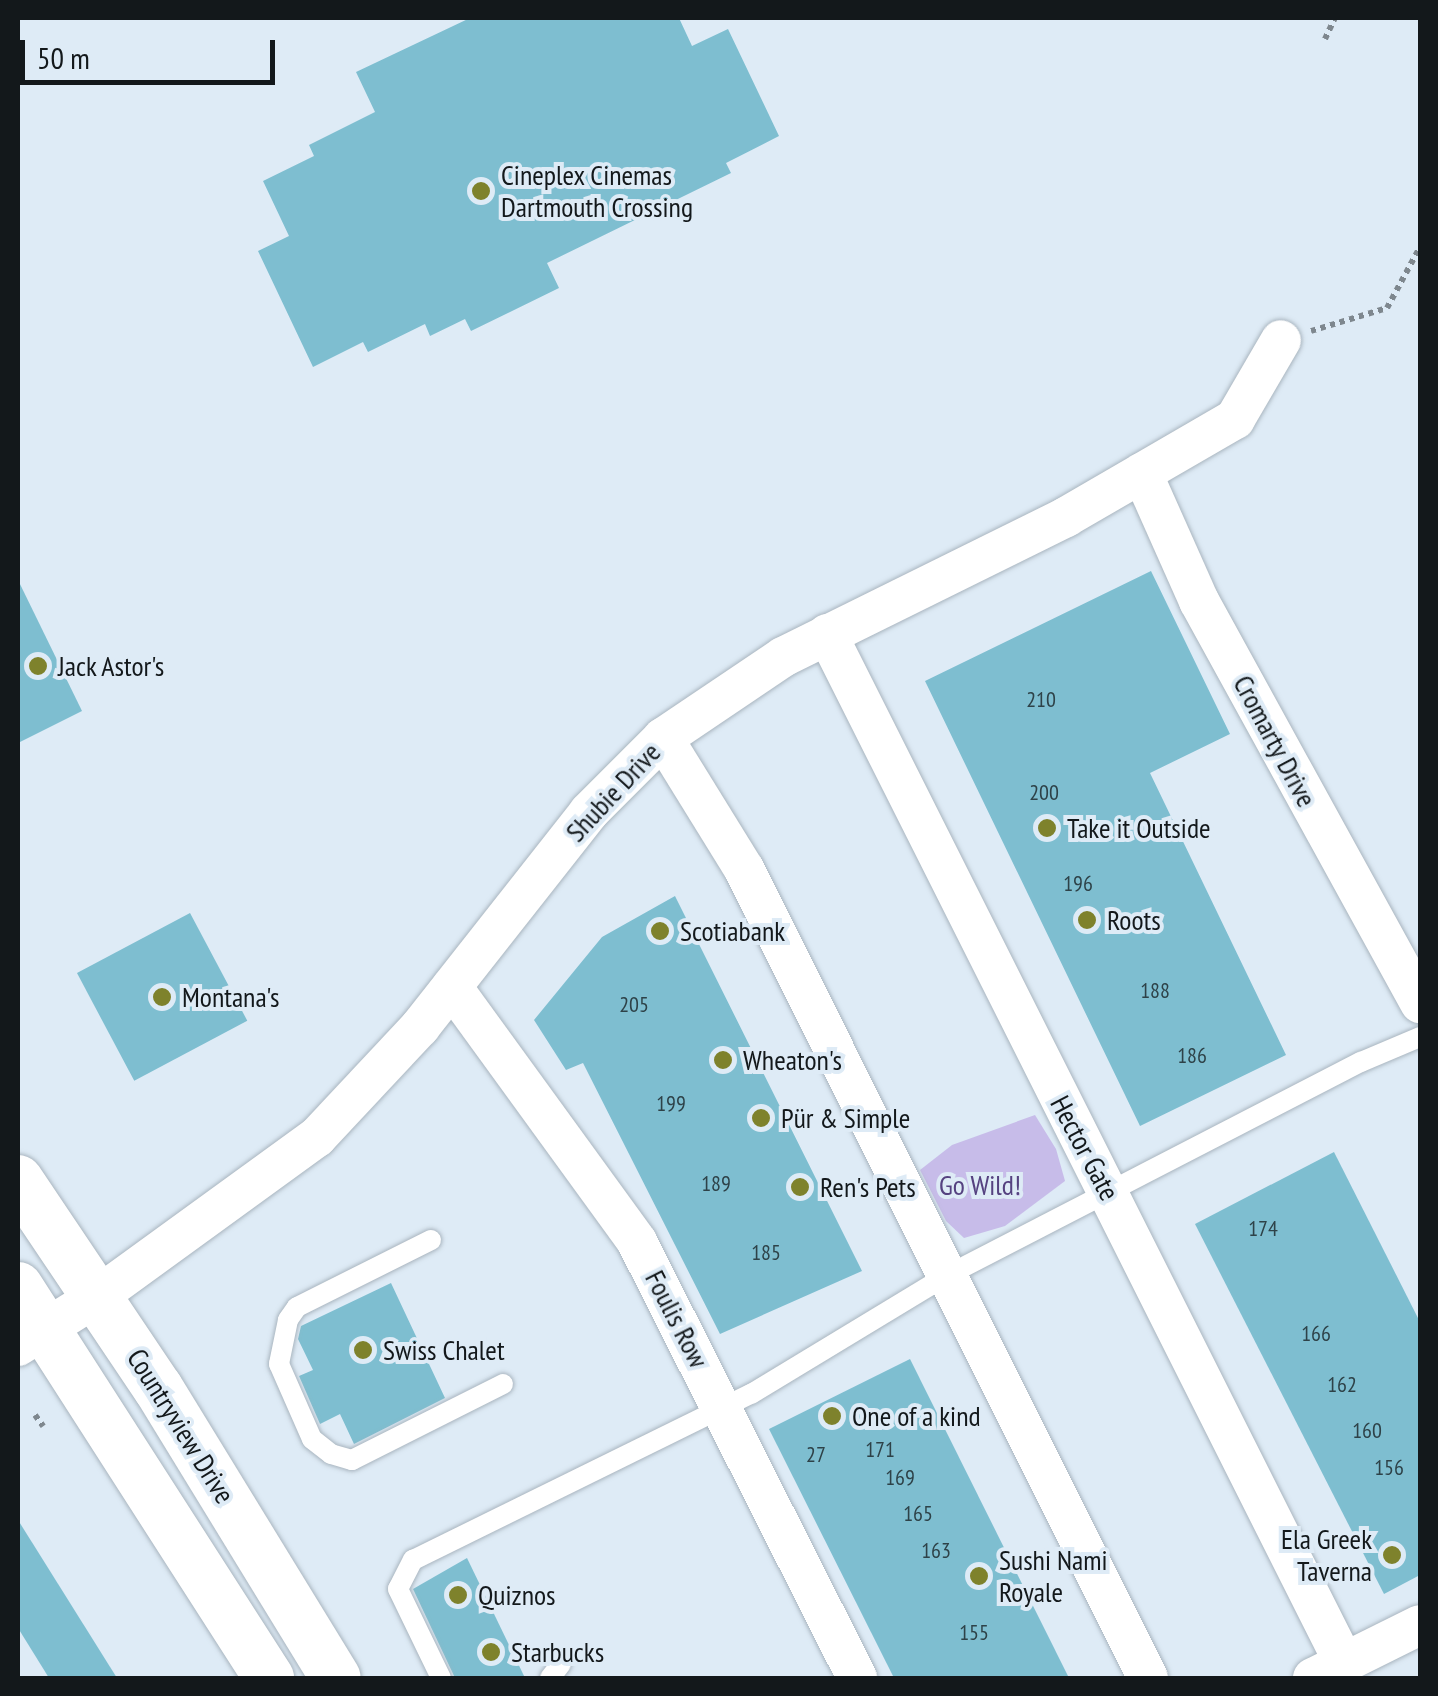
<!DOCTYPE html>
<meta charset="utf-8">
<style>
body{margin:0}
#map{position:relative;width:1438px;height:1696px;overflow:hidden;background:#deebf6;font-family:"PT Sans Narrow",sans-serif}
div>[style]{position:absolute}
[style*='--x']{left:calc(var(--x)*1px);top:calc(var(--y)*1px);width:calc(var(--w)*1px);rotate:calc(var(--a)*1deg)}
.green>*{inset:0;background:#c7bce9}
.building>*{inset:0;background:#7ebed0;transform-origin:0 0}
.path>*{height:6px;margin-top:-3px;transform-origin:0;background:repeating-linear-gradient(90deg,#7e878e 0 5px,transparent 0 10px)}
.roads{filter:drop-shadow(0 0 2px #a9b5bf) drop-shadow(0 0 2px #a9b5bf)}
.service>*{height:20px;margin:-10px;padding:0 10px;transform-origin:10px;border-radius:10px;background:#fff}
.minor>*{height:40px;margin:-20px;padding:0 20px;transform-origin:20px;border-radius:20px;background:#fff}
.tertiary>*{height:50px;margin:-25px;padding:0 25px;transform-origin:25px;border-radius:25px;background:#fff}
.dots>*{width:28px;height:28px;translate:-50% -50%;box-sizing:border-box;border:5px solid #deebf6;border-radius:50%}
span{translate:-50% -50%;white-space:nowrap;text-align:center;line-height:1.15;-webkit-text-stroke:8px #deebf6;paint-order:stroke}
.number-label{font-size:22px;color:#2e4248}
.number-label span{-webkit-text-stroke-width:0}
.poi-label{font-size:28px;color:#13181b}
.left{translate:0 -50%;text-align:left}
.right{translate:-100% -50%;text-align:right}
.street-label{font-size:28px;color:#13181b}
.park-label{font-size:28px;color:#554280}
.frame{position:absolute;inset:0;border:20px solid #13181b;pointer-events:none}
.scale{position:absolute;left:20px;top:40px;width:255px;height:45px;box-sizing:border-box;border:5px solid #13181b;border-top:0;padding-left:12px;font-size:30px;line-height:35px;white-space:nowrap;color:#13181b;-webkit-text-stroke:8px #deebf6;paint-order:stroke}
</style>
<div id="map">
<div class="green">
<i style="clip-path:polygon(1035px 1115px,1056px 1149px,1065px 1181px,1005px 1226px,964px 1238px,946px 1221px,920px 1170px,952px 1145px)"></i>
</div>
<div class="building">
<i style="clip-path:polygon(470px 18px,679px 18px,692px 46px,728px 29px,779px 136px,726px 163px,731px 173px,547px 263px,559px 288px,471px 331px,465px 319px,430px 336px,425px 324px,368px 352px,363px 342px,313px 367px,258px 251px,289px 236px,263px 181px,314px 156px,309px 145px,375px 112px,356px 72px)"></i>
<i style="clip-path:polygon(1151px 571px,1230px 734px,1150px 773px,1286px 1055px,1140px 1126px,925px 681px)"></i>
<i style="clip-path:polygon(18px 580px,82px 711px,18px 743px)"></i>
<i style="clip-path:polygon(675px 896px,862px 1271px,720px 1334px,583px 1063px,566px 1070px,534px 1020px,602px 937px)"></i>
<i style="left:190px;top:913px;width:122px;height:128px;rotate:62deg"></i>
<i style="clip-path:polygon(1334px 1152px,1420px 1322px,1420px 1575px,1384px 1594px,1195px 1224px)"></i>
<i style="clip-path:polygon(391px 1283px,445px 1398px,354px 1444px,340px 1414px,320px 1424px,299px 1376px,313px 1370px,298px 1339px,301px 1326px)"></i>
<i style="clip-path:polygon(910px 1359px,1069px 1678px,894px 1678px,769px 1429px)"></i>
<i style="clip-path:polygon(18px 1520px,117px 1678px,49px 1678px,18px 1628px)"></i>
<i style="clip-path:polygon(467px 1558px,525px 1678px,455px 1678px,413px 1589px)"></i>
</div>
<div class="path">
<i style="--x:1325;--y:39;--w:23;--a:-65"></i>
<i style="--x:1311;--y:331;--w:79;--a:-16.8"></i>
<i style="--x:1387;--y:308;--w:69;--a:-61.6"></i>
<i style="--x:35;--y:1415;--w:14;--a:54"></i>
</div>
<div class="roads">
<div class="service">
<i style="--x:431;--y:1240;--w:150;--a:153.4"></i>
<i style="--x:297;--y:1307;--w:16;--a:125"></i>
<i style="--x:288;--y:1320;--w:45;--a:101.6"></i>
<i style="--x:279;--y:1364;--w:82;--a:66.3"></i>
<i style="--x:312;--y:1439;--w:24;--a:38"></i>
<i style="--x:331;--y:1454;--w:22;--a:16"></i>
<i style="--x:352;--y:1460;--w:169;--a:-26.7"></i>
<i style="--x:441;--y:1678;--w:99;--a:-115.8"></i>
<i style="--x:398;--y:1589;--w:33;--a:-63"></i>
<i style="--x:413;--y:1560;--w:377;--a:-26.2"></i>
<i style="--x:751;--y:1394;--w:228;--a:-31.2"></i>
<i style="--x:946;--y:1276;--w:467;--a:-27.3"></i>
<i style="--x:1361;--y:1062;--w:64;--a:-23"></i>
<i style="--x:550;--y:1678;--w:18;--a:-52"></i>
</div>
<div class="minor">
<i style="--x:1142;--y:473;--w:140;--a:66"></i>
<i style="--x:1199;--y:601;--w:459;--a:61.2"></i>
<i style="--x:827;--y:634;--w:1152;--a:63.32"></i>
<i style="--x:663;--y:738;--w:154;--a:58.3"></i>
<i style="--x:744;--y:869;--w:904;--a:63.46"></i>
<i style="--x:452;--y:987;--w:315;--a:54"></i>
<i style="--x:637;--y:1242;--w:488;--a:63.2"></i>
<i style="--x:18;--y:1346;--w:94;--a:-32"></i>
<i style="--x:98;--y:1296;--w:271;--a:-36"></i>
<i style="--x:317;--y:1137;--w:151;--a:-46.9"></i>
<i style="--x:420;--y:1027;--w:273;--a:-51.8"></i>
<i style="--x:589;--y:812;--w:105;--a:-45"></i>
<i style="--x:663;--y:738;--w:145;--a:-34"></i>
<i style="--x:783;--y:657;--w:316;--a:-26.3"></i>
<i style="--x:1066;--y:517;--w:195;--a:-30.1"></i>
<i style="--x:1235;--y:419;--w:91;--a:-59.8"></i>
<i style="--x:1313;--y:1678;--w:119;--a:-26.4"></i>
</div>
<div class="tertiary">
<i style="--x:18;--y:1180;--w:251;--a:56.1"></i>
<i style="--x:158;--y:1388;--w:340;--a:58.5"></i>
<i style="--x:18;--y:1287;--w:465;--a:57.3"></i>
</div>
</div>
<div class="dots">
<i style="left:481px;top:191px;background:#7e822c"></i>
<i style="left:38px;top:666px;background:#7e822c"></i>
<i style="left:1047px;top:828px;background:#7e822c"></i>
<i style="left:1087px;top:920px;background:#7e822c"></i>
<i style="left:660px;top:931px;background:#7e822c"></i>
<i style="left:162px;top:997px;background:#7e822c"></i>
<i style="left:723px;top:1060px;background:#7e822c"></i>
<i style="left:761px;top:1118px;background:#7e822c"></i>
<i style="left:800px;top:1187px;background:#7e822c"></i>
<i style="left:363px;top:1350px;background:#7e822c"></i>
<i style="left:832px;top:1416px;background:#7e822c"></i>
<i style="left:1392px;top:1555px;background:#7e822c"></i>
<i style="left:979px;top:1576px;background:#7e822c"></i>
<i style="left:458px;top:1595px;background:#7e822c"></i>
<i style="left:491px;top:1652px;background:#7e822c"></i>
</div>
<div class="number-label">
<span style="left:1041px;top:700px">210</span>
<span style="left:1044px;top:793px">200</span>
<span style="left:1078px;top:884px">196</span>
<span style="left:1155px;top:991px">188</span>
<span style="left:634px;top:1005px">205</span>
<span style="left:1192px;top:1056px">186</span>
<span style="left:671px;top:1104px">199</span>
<span style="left:716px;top:1184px">189</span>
<span style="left:1263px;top:1229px">174</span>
<span style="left:766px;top:1253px">185</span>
<span style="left:1316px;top:1334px">166</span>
<span style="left:1342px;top:1385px">162</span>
<span style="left:1367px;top:1431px">160</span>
<span style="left:880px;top:1450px">171</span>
<span style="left:816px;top:1455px">27</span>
<span style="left:1389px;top:1468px">156</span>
<span style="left:900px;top:1478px">169</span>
<span style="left:918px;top:1514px">165</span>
<span style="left:936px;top:1551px">163</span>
<span style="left:974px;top:1633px">155</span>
</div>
<div class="poi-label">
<span class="left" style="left:501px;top:191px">Cineplex Cinemas<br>Dartmouth Crossing</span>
<span class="left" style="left:58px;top:666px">Jack Astor's</span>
<span class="left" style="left:1067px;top:828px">Take it Outside</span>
<span class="left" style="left:1107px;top:920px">Roots</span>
<span class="left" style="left:680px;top:931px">Scotiabank</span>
<span class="left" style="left:182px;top:997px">Montana's</span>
<span class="left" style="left:743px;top:1060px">Wheaton's</span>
<span class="left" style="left:781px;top:1118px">Pür &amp; Simple</span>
<span class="left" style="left:820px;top:1187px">Ren's Pets</span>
<span class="left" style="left:383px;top:1350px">Swiss Chalet</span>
<span class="left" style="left:852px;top:1416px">One of a kind</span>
<span class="right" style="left:1372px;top:1555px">Ela Greek<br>Taverna</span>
<span class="left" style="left:999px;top:1576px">Sushi Nami<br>Royale</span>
<span class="left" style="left:478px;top:1595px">Quiznos</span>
<span class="left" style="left:511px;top:1652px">Starbucks</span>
</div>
<div class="street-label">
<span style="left:1275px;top:741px;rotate:62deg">Cromarty Drive</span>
<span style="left:613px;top:792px;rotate:-47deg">Shubie Drive</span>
<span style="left:1085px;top:1148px;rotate:62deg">Hector Gate</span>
<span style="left:677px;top:1319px;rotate:63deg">Foulis Row</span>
<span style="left:181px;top:1426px;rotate:58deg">Countryview Drive</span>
</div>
<div class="park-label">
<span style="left:980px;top:1185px">Go Wild!</span>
</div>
<div class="frame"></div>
<div class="scale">50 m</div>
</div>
